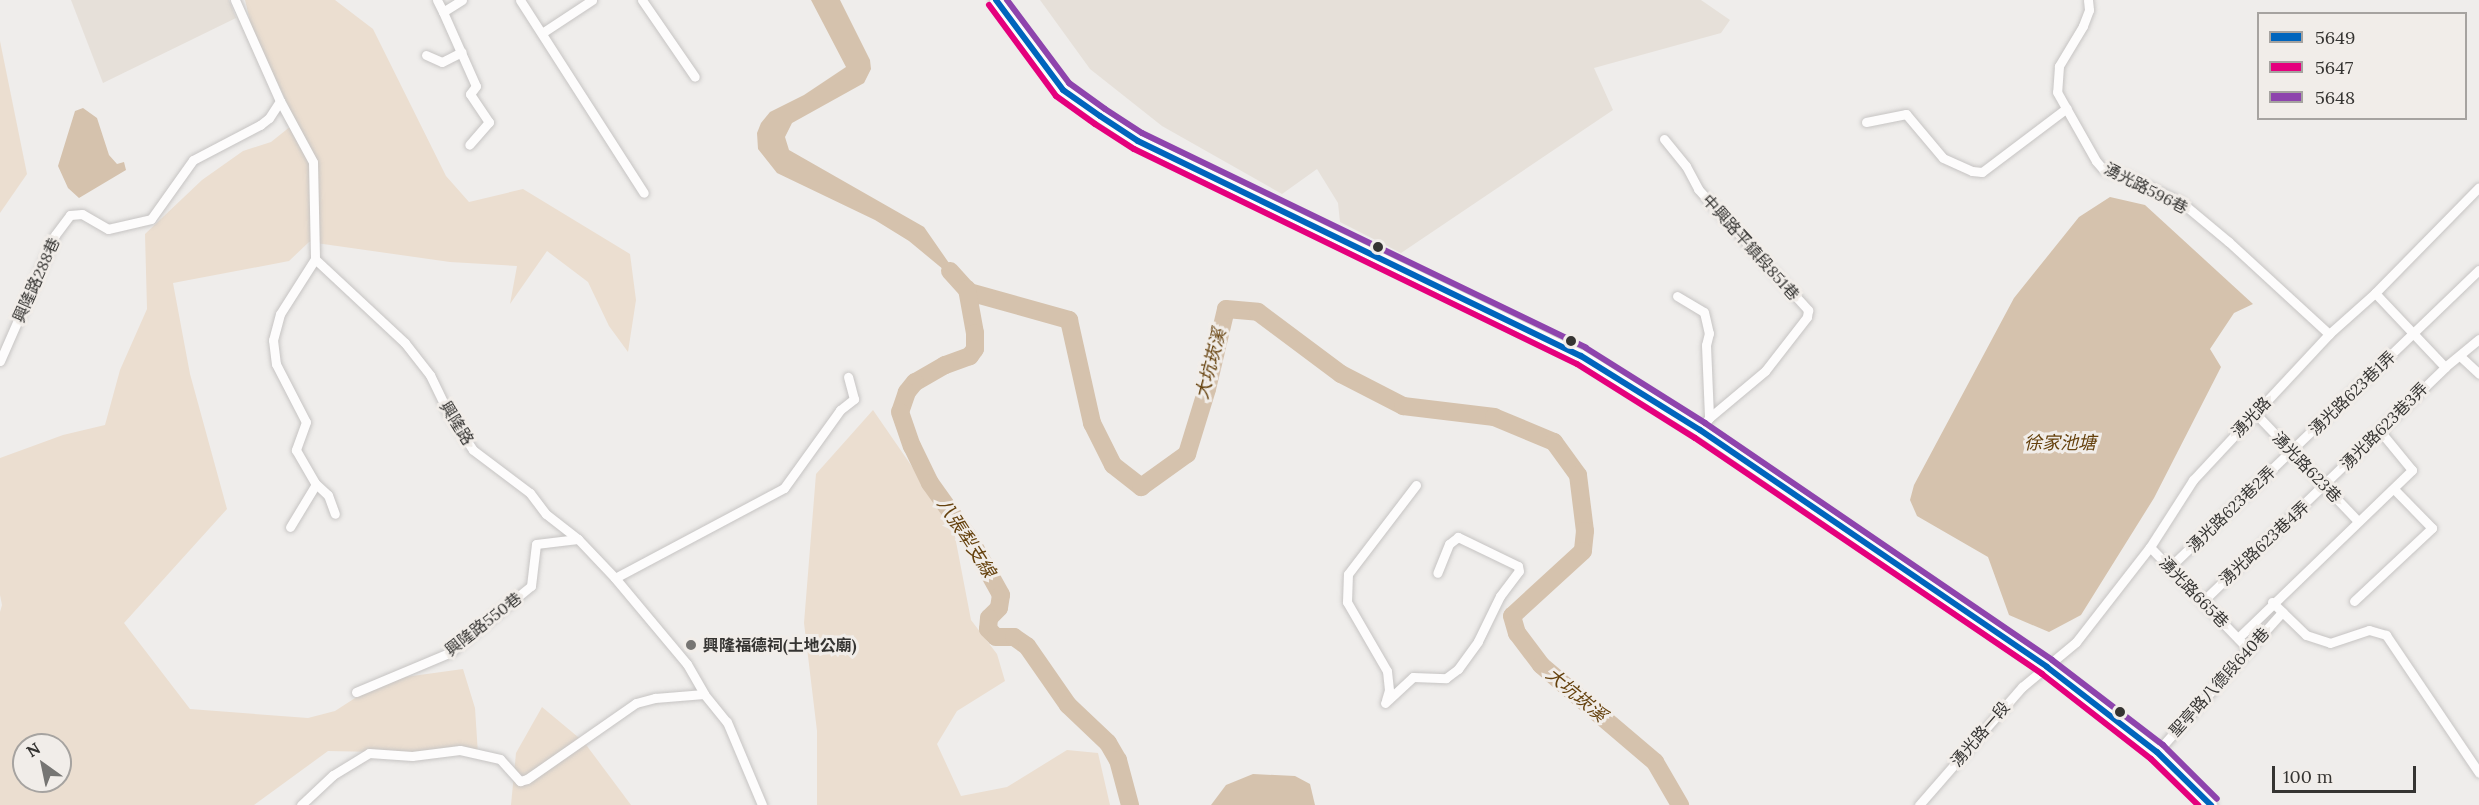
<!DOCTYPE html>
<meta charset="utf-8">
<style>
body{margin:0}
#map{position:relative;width:2479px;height:805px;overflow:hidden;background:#efedeb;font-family:Lora,"Noto Sans TC",serif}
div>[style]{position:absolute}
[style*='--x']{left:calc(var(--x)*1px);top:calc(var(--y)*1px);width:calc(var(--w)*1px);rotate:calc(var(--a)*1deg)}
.built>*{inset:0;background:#e6e0d9}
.green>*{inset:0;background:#ebded0}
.water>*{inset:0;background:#d5c2ad}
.river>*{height:18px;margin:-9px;padding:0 9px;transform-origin:9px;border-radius:9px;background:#d5c2ad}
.roads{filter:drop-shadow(0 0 2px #c6c4c3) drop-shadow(0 0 2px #c6c4c3)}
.minor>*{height:9px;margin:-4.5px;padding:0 4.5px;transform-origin:4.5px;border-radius:4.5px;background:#fdfcfc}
.tertiary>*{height:12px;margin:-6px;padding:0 6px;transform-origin:6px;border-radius:6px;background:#fdfcfc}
.bus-1>*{height:6px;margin:-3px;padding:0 3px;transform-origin:3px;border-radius:3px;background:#0065bd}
.bus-2>*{height:6px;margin:-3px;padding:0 3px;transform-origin:3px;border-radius:3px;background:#e5007d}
.bus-3>*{height:6px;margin:-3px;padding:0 3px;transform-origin:3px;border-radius:3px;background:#8e44ad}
.dots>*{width:16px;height:16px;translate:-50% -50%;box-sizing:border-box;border:3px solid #f1ede9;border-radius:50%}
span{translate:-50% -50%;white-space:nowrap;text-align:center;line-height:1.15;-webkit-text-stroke:6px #f1ede9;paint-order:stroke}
.street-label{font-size:16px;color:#353432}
.poi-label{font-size:16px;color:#353432;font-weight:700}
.left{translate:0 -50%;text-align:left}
.water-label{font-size:18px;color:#65410d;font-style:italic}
.legend{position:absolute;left:2257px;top:12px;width:210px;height:108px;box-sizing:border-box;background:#f1ede9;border:2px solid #a6a3a0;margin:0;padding:8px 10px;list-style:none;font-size:18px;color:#353432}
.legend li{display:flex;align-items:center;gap:12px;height:30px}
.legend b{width:30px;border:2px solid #a6a3a0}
.north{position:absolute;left:12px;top:733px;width:60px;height:60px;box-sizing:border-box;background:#f1ede9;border:2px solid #a6a3a0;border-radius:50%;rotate:327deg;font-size:16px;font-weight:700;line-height:24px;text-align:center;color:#353432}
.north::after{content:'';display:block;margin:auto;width:21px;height:27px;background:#767573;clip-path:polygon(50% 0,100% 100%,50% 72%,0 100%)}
.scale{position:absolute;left:2272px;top:766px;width:144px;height:27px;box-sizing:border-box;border:3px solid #353432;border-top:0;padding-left:8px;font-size:18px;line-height:21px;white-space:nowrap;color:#353432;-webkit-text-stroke:4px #f1ede9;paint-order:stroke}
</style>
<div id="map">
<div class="built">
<i style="clip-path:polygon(71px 0,229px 0,236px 18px,103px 83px)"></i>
<i style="clip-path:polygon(1040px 0,1701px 0,1730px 20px,1721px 33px,1594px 68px,1613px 110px,1401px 253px,1340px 222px,1338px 203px,1317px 169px,1282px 194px,1162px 126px,1090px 69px)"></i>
</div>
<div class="green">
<i style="clip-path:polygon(evenodd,245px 0,335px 0,373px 29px,446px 176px,469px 202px,523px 189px,630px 254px,636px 300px,628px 352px,609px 326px,588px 282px,547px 251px,510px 304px,517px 266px,450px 262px,309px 242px,289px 261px,173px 283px,190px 374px,227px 509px,124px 623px,190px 709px,308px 718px,335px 711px,383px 680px,463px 669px,475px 708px,478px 754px,328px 751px,254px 805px,0 805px,0 612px,2px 605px,0 595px,0 458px,63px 435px,105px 425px,120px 370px,147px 309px,145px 234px,202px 180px,243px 151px,271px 142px,296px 122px,252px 29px,245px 0,24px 745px,60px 745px,60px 781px,24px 781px,24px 745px)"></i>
<i style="clip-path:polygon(0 41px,27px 174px,0 213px)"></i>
<i style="clip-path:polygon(873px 410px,953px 526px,971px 620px,997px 654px,1005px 681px,957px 711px,937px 744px,961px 796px,1007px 787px,1067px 750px,1098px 753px,1110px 805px,817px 805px,817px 731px,804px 623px,816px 474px)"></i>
<i style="clip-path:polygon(542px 707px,584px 742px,631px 805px,511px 805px,516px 753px)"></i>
</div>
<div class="water">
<i style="clip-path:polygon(811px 0,840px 0,870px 60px,871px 69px,864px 83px,792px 123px,785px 137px,789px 150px,924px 227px,967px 289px,909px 241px,875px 220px,777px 173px,758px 149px,757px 133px,761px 123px,770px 112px,804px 95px,846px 67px)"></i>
<i style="clip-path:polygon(83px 108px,97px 118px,109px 155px,117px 164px,124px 162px,126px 170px,79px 198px,68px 188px,58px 166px,75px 111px)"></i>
<i style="clip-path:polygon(2110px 197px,2145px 205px,2253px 304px,2234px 313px,2210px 349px,2221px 367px,2154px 498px,2081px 615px,2049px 632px,2009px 615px,1988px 557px,1917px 516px,1910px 500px,1914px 485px,2014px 298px,2079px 217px)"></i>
<i style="clip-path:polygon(1253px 774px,1295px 776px,1310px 784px,1315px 805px,1211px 805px,1226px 785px)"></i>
</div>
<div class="river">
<i style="--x:950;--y:271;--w:28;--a:48"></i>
<i style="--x:969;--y:292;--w:104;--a:15.6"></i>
<i style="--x:1069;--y:320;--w:106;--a:77.4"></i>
<i style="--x:1092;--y:423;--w:47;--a:63.4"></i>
<i style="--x:1113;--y:465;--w:36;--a:38"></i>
<i style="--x:1141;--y:487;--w:57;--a:-35.7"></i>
<i style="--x:1187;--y:454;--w:68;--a:-72.9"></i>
<i style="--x:1207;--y:389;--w:82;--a:-76.6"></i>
<i style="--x:1226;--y:309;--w:32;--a:5"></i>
<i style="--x:1258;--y:312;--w:104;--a:36.8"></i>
<i style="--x:1341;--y:374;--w:70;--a:27.3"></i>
<i style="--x:1403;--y:406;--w:92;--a:6.9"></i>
<i style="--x:1494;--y:417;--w:65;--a:22.6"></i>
<i style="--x:1554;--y:442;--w:41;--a:54"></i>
<i style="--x:1578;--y:475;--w:56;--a:82.9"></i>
<i style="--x:1585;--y:531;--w:20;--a:96"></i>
<i style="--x:1583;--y:551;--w:96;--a:137.5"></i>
<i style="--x:1512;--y:616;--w:18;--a:74"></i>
<i style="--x:1517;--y:633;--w:40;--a:53"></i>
<i style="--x:1541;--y:665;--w:150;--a:40.4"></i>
<i style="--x:1655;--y:762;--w:50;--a:59.8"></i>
<i style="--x:967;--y:289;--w:45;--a:79.7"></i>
<i style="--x:975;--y:333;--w:16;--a:90"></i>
<i style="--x:975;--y:349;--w:9;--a:126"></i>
<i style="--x:970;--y:356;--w:27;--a:160"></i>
<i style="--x:945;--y:365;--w:34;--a:150"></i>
<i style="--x:915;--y:382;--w:13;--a:129"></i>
<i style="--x:907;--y:392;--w:21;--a:109"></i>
<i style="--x:900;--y:412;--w:36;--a:71"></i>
<i style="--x:912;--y:446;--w:41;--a:64.1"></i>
<i style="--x:930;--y:483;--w:69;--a:54.5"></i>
<i style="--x:970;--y:539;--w:64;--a:61"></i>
<i style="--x:1001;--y:595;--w:13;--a:99"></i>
<i style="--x:999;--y:608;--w:14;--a:135"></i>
<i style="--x:989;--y:618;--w:11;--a:95"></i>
<i style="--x:988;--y:629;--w:11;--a:45"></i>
<i style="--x:996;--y:637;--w:18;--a:0"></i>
<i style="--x:1014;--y:637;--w:16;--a:35"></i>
<i style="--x:1027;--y:646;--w:72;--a:55.2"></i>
<i style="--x:1068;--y:705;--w:55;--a:43.5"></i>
<i style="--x:1108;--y:743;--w:20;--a:60"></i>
<i style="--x:1118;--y:760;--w:47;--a:75.1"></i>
</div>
<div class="roads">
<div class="minor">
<i style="--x:235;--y:0;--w:111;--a:66"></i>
<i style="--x:280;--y:101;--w:69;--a:61.6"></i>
<i style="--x:313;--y:162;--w:97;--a:88.8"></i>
<i style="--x:315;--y:259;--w:123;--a:43"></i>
<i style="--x:405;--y:343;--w:41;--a:52"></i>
<i style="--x:430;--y:375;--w:41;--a:64.1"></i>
<i style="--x:448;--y:412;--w:45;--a:56.7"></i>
<i style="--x:473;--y:450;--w:71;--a:37"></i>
<i style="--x:530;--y:493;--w:26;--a:53"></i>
<i style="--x:546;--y:514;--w:41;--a:38"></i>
<i style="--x:578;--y:539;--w:54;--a:46.5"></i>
<i style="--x:615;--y:578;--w:112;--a:50.1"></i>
<i style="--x:687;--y:664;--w:34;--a:60"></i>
<i style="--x:704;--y:694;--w:36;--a:51"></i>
<i style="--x:727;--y:722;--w:90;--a:67.1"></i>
<i style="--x:437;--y:0;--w:13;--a:63"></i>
<i style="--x:462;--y:0;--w:22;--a:148"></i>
<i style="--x:443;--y:12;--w:81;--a:66"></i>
<i style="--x:476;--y:86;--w:10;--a:127"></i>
<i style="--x:470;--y:94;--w:34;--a:56"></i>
<i style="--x:489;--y:122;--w:30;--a:131"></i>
<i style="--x:520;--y:0;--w:229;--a:57.3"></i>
<i style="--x:642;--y:0;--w:93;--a:55.5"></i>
<i style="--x:2088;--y:0;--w:10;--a:84"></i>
<i style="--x:2089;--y:10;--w:17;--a:111"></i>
<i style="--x:2083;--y:26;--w:47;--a:121"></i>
<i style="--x:2059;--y:66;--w:26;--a:94"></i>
<i style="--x:2057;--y:92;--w:79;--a:60.5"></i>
<i style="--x:2096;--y:161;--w:11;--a:49"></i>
<i style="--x:2103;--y:169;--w:27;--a:17"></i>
<i style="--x:2129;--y:177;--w:58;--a:25.7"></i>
<i style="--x:2181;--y:202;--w:62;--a:39.8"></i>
<i style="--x:2229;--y:242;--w:136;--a:42.6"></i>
<i style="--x:542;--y:33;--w:60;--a:-33.4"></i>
<i style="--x:426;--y:55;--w:17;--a:24"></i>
<i style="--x:442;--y:62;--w:22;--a:-27"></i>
<i style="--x:1866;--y:122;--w:41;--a:-11.3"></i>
<i style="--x:1906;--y:114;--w:57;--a:49.9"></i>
<i style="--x:1943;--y:158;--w:32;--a:24"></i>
<i style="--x:1972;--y:171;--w:10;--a:6"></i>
<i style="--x:1982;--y:172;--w:106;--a:-37"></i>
<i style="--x:1664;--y:139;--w:35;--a:51"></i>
<i style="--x:1686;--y:166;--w:26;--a:62"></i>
<i style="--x:1698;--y:189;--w:164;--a:47.7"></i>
<i style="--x:1808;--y:310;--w:7;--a:98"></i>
<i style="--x:1807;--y:317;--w:68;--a:127.9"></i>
<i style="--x:1765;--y:371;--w:73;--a:140"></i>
<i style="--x:1709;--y:418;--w:15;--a:127"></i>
<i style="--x:315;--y:259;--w:65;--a:122.5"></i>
<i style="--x:280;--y:314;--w:27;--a:105"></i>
<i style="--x:273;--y:340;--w:24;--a:83"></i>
<i style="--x:276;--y:364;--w:65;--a:62.7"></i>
<i style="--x:306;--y:422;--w:30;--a:110"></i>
<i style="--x:296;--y:450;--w:39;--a:60"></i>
<i style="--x:316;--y:484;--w:16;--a:43"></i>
<i style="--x:328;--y:495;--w:20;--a:70"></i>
<i style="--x:2375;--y:293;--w:102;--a:46.6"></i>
<i style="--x:1677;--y:296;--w:31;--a:31"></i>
<i style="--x:1704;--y:312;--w:22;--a:77"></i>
<i style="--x:1709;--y:333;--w:12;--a:104"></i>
<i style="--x:1706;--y:345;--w:73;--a:87.6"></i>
<i style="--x:2460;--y:356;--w:26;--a:43"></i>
<i style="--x:0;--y:361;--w:137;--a:-66.4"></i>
<i style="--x:55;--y:235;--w:25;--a:-53"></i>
<i style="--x:70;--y:215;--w:12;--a:-5"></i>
<i style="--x:82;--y:214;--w:30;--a:30"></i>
<i style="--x:108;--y:229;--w:44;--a:-13.1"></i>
<i style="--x:151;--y:219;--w:72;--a:-54.6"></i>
<i style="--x:193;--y:160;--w:76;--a:-27.6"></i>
<i style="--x:260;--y:125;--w:11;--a:-38"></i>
<i style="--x:269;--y:118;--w:20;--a:-57"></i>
<i style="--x:2255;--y:413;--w:149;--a:46.4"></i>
<i style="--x:290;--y:527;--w:50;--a:-58.8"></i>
<i style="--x:2150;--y:547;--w:143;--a:46.1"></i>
<i style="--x:2171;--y:566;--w:427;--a:-43.9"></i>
<i style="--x:615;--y:578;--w:191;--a:-28"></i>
<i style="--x:784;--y:488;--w:96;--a:-54.3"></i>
<i style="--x:840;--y:410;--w:18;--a:-38"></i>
<i style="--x:854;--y:399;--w:23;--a:-105"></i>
<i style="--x:2203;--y:601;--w:337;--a:-44"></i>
<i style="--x:2445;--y:367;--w:44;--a:-39.5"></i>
<i style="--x:2354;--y:601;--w:107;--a:-43.1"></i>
<i style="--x:2432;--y:528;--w:54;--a:-134.3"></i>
<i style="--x:2272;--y:602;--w:47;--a:44.1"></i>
<i style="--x:2306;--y:635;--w:25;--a:18"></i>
<i style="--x:2330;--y:643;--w:41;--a:-18.4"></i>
<i style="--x:2369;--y:630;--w:18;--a:16"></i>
<i style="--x:2386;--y:635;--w:166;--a:56"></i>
<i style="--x:2238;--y:638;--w:242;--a:-44"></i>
<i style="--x:2412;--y:470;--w:50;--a:-129.4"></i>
<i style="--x:356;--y:692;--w:101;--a:-22.8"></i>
<i style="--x:449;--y:653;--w:106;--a:-39.3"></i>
<i style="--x:531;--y:586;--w:42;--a:-83.2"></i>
<i style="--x:536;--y:544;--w:42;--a:-6.8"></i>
<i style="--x:1386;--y:700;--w:10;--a:-73"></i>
<i style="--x:1389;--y:690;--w:19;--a:-96"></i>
<i style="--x:1387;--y:671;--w:80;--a:-120.1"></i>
<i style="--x:1347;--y:602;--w:28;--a:-88"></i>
<i style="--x:1348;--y:574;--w:112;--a:-52.6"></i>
<i style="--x:1385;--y:703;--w:38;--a:-43"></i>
<i style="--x:1413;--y:677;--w:33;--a:2"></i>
<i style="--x:1446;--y:678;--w:15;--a:-37"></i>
<i style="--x:1458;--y:669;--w:34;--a:-54"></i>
<i style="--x:1478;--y:641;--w:50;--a:-63.9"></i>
<i style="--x:1500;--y:596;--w:31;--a:-53"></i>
<i style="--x:1519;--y:571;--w:5;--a:-101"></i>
<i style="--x:1518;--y:566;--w:67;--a:-154.2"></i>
<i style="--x:1458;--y:537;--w:11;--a:142"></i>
<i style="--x:1449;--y:544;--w:31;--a:112"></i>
<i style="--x:2157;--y:752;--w:188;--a:-48.2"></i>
<i style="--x:301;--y:805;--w:44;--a:-43.2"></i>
<i style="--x:333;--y:775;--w:42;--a:-31.4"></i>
<i style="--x:369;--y:753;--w:43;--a:4"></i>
<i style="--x:412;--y:756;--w:48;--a:-7.1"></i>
<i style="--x:460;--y:750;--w:41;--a:12.7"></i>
<i style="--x:500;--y:759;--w:30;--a:48"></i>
<i style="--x:520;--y:781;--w:7;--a:-16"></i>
<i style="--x:527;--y:779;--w:133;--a:-34.9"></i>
<i style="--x:636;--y:703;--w:20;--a:-15"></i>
<i style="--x:655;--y:698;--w:49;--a:-4.7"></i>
<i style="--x:1919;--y:805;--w:157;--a:-48.9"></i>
<i style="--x:2022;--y:687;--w:70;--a:-39.8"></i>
<i style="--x:2076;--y:642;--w:120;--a:-52.1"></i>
<i style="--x:2150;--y:547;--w:80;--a:-57.3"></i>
<i style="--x:2193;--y:480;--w:200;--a:-47"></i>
<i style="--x:2329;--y:334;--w:62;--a:-41.7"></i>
<i style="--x:2375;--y:293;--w:148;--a:-45.5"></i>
</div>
<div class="tertiary">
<i style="--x:996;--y:0;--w:112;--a:53.3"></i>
<i style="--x:1063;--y:90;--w:45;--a:35.1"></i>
<i style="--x:1100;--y:116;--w:45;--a:33.3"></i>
<i style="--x:1138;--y:141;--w:492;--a:25.9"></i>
<i style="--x:1581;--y:356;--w:140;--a:31.9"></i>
<i style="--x:1700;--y:430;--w:420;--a:34.3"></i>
<i style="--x:2047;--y:667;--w:139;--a:37.7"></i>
<i style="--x:2157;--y:752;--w:76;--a:44.5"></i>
</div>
</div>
<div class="bus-1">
<i style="--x:996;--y:0;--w:112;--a:53.3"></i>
<i style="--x:1063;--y:90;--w:45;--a:35.1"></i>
<i style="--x:1100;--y:116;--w:45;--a:33.3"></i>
<i style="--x:1138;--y:141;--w:492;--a:25.9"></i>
<i style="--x:1581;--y:356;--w:140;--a:31.9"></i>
<i style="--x:1700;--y:430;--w:420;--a:34.3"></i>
<i style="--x:2047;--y:667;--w:139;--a:37.7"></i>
<i style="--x:2157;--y:752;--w:76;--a:44.5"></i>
</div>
<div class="bus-2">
<i style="--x:989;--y:5;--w:113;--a:53.6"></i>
<i style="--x:1056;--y:96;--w:48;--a:35.7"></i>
<i style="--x:1095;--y:124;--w:46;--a:32.7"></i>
<i style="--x:1134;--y:149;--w:492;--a:25.9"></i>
<i style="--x:1577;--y:364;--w:139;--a:32.1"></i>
<i style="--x:1695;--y:438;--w:420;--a:34.2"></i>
<i style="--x:2042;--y:674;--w:138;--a:37.9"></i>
<i style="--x:2151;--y:759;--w:66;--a:44.4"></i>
</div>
<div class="bus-3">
<i style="--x:1007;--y:0;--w:104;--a:53.2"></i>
<i style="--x:1069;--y:83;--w:44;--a:35.8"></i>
<i style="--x:1105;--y:109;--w:44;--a:33"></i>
<i style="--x:1142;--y:133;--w:493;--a:25.8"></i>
<i style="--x:1586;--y:348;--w:141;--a:32.2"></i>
<i style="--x:1705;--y:423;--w:420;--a:34.3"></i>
<i style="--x:2052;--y:660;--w:140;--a:37.4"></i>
<i style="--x:2163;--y:745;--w:76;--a:45"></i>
</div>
<div class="dots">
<i style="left:1378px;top:247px;background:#353432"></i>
<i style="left:1571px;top:341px;background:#353432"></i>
<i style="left:691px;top:645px;background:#767573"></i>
<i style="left:2120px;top:712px;background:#353432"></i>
</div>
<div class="street-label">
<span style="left:2146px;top:188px;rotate:27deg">湧光路596巷</span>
<span style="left:1751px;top:247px;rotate:48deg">中興路平鎮段851巷</span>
<span style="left:36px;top:280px;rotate:-66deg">興隆路288巷</span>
<span style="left:2352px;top:393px;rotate:-44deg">湧光路623巷1弄</span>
<span style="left:2251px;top:417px;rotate:-47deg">湧光路</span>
<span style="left:457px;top:423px;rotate:58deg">興隆路</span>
<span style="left:2384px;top:426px;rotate:-45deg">湧光路623巷3弄</span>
<span style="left:2307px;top:467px;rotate:46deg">湧光路623巷</span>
<span style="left:2231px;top:509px;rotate:-44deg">湧光路623巷2弄</span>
<span style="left:2264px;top:543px;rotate:-43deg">湧光路623巷4弄</span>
<span style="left:2194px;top:592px;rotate:46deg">湧光路665巷</span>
<span style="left:483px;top:624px;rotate:-38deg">興隆路550巷</span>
<span style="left:2219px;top:682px;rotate:-48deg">聖亭路八德段640巷</span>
<span style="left:1980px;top:734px;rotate:-49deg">湧光路一段</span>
</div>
<div class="poi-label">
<span class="left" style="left:703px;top:645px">興隆福德祠(土地公廟)</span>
</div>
<div class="water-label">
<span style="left:1211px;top:364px;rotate:-75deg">大坑崁溪</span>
<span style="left:2060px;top:443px">徐家池塘</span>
<span style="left:966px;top:538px;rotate:57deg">八張犁支線</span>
<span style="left:1576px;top:695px;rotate:40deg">大坑崁溪</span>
</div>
<ul class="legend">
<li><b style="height:8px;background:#0065bd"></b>5649</li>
<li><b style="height:8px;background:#e5007d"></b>5647</li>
<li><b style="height:8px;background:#8e44ad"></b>5648</li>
</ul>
<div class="north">N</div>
<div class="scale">100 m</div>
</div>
